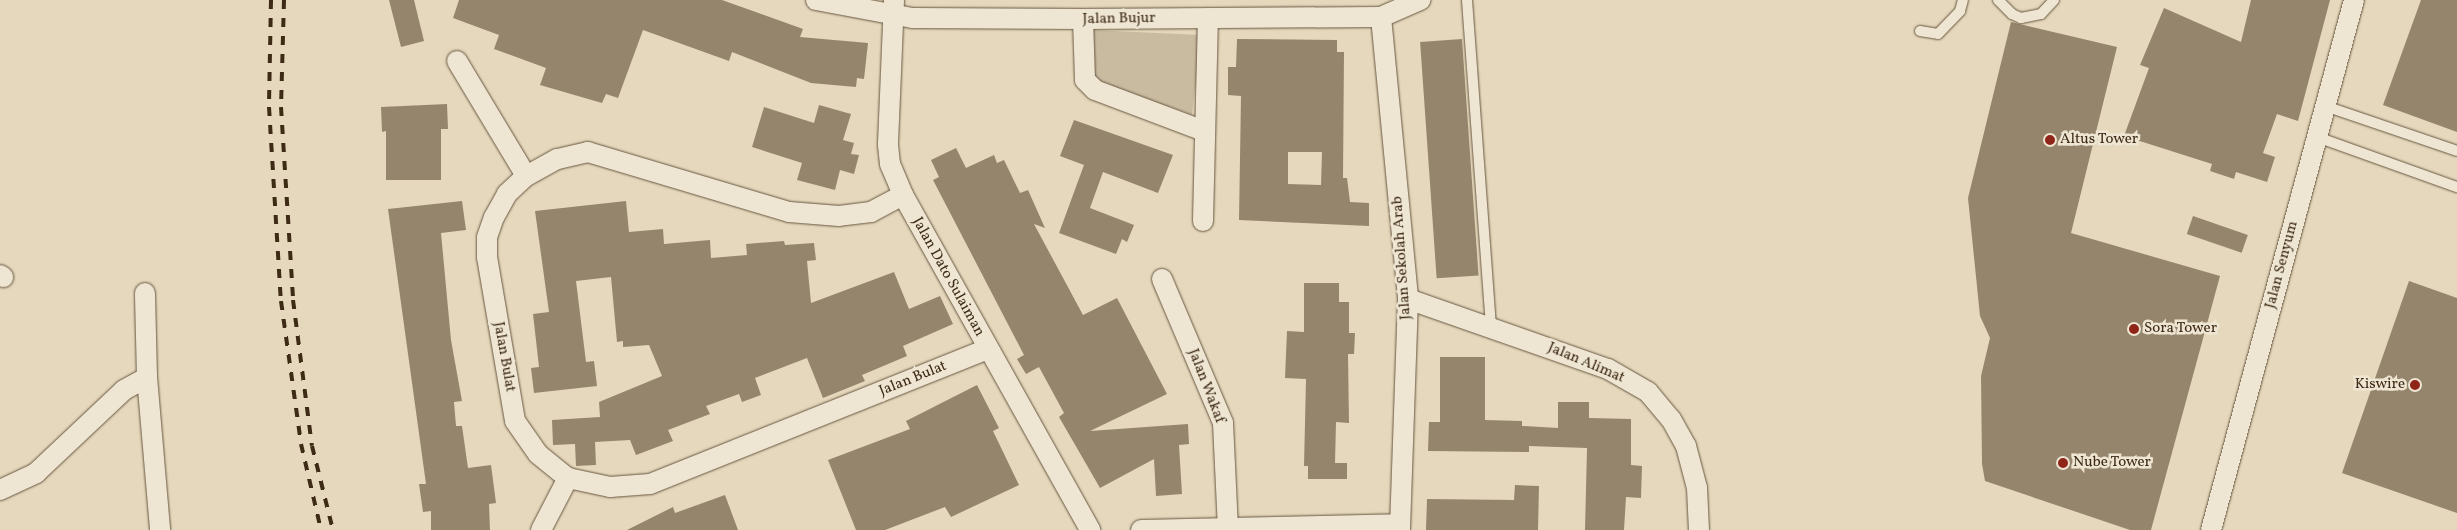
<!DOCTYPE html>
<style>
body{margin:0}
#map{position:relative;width:2457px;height:530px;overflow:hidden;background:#e5d8bc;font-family:Vollkorn,serif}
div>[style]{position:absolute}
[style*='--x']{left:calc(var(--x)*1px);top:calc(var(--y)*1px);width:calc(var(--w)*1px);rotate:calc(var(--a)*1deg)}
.green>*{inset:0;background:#c9bba0}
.building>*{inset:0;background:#95856c;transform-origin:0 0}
.roads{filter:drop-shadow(0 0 1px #685640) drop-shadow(0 0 1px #685640)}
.lane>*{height:10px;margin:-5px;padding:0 5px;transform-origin:5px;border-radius:5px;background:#eee6d3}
.street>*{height:20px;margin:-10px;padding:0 10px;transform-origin:10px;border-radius:10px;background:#eee6d3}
.rail>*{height:4px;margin-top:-2px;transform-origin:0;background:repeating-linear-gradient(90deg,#3e2b16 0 9px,transparent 0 18px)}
.dots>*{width:14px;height:14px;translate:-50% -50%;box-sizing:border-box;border:2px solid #eee6d3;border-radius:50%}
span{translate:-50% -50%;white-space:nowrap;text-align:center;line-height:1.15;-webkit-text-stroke:5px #eee6d3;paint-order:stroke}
.street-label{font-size:15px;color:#3e2b16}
.poi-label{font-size:15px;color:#3e2b16}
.left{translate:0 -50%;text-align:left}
.right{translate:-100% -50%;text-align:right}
</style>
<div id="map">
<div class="green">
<i style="clip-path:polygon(1091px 30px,1201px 35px,1192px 115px,1100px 83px,1092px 71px)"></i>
</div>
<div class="building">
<i style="clip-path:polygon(389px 0,414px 0,424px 41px,401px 47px)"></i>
<i style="clip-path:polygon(459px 0,722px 0,803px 29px,800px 37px,868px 43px,864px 79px,857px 78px,856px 87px,811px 83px,732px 52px,729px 61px,643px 30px,618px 98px,606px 94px,602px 103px,540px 85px,546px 68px,494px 49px,499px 35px,453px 18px)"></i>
<i style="clip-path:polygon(2251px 0,2330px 0,2298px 121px,2277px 114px,2263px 153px,2275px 157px,2267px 182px,2236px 172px,2234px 179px,2210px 171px,2212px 164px,2124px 136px,2149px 68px,2140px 65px,2164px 8px,2241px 42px)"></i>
<i style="clip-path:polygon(2421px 0,2457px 0,2457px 132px,2383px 105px)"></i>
<i style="clip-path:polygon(2011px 22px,2117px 47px,2071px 233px,2220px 276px,2151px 530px,2130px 530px,1985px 481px,1982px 464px,1981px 376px,1990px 338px,1980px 316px,1968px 198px)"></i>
<i style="clip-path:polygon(evenodd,1237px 39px,1337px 40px,1337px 52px,1344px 52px,1343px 178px,1347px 178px,1350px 202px,1369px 203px,1369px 226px,1239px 220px,1241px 96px,1228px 95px,1228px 67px,1236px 67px,1237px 39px,1288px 152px,1322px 152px,1321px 185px,1288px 184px,1288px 152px)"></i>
<i style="left:1462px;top:39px;width:237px;height:42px;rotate:86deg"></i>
<i style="clip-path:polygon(447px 104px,448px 129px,441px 129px,441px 180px,386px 180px,386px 131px,382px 132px,381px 107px)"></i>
<i style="clip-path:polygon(819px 105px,851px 114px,843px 140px,854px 143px,851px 154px,859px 155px,854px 174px,840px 170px,835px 190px,797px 180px,802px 163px,752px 147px,764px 107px,814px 123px)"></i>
<i style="clip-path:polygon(1074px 120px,1173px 155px,1158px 193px,1103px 172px,1090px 208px,1134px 225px,1127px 242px,1122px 239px,1116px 254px,1059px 233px,1084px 165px,1060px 156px)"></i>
<i style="clip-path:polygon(956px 148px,966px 168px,994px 155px,997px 163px,1004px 160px,1020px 193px,1028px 190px,1045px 228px,1034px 224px,1083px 315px,1117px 298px,1167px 394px,1090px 431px,1188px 424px,1189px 444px,1179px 445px,1182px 494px,1156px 496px,1154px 459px,1100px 488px,1059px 417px,1064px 413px,1039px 367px,1026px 374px,1017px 359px,1024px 355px,933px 180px,939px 177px,931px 160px)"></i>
<i style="clip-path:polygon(462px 201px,466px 230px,441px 233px,451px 340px,462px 401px,454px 402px,456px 426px,462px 426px,468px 468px,491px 465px,496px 503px,489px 504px,490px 530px,431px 530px,431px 511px,423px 512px,419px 484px,426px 484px,388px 209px)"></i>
<i style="clip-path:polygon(626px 201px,629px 232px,663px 229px,664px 244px,710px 240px,711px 258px,747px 255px,746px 244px,784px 241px,785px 245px,814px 243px,816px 260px,807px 261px,811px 303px,894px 272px,909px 309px,940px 296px,953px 324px,903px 346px,907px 356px,862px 375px,865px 381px,823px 398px,807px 358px,755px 378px,761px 395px,742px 402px,739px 394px,706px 406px,710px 414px,668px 430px,673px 441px,636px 455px,630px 440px,595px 442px,596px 465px,576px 466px,575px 444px,553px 445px,552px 420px,600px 417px,599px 402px,662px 376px,649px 345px,623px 347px,623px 341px,617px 342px,611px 277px,576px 281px,586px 362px,594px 361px,597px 386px,534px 393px,531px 368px,539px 367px,533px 314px,549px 312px,535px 211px)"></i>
<i style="left:2193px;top:216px;width:58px;height:19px;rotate:19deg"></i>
<i style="clip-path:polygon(2409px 281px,2457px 298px,2457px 513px,2342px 473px)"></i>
<i style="clip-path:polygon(1304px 283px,1339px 283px,1339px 302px,1349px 302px,1349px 333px,1355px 333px,1354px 354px,1348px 354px,1349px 423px,1336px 422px,1335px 463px,1347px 463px,1347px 479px,1308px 479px,1308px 466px,1304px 466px,1306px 379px,1285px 378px,1287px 331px,1304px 332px)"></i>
<i style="clip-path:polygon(1440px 357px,1485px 357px,1485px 420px,1522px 421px,1522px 426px,1558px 428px,1558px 402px,1589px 402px,1589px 418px,1631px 419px,1631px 465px,1642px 466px,1641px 498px,1626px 497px,1624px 530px,1585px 530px,1587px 448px,1529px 446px,1529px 452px,1428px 451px,1429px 422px,1440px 422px)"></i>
<i style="clip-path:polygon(977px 385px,999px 428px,993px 431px,1019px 485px,951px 517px,945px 507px,885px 530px,856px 530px,828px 460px,910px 429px,906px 421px)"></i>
<i style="clip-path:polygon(1515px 485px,1539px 486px,1538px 530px,1426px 530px,1427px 499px,1514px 500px)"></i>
<i style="clip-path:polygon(725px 495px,738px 530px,627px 530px,673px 507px,675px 513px)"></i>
</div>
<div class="roads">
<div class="lane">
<i style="--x:1467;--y:0;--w:327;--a:85.8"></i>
<i style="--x:1998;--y:0;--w:20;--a:45"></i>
<i style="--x:2012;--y:14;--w:10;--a:24"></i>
<i style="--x:2021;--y:18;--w:20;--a:-11"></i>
<i style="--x:2041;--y:14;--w:19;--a:-47"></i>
<i style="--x:1920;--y:31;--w:18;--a:9"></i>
<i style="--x:1938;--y:34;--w:32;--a:-46"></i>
<i style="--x:1960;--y:11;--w:11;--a:-75"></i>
<i style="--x:2325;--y:106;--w:139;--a:18.8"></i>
<i style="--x:2317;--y:137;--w:149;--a:19.7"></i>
</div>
<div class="street">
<i style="--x:816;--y:0;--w:98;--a:10.6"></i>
<i style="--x:912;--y:18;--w:171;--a:0.3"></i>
<i style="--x:1083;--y:19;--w:298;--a:-0.4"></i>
<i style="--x:1381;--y:17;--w:43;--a:-23.6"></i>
<i style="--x:894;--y:0;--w:145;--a:92.4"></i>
<i style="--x:888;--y:145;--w:19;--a:84"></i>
<i style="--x:890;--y:164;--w:34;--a:67"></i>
<i style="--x:903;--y:195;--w:384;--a:60.8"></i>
<i style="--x:1381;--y:17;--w:283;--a:84.5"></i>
<i style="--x:1408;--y:299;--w:231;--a:92"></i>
<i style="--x:1083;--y:19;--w:61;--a:88.1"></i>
<i style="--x:1085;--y:80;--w:14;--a:45"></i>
<i style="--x:1095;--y:90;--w:116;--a:20.6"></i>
<i style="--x:457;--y:61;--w:134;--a:59"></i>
<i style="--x:903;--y:195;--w:36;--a:152"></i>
<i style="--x:871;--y:212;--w:32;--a:173"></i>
<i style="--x:839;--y:216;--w:50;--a:-175.4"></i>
<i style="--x:789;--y:212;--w:210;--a:-163.4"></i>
<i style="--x:588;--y:152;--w:32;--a:167"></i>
<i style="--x:557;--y:159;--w:35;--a:151"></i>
<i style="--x:526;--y:176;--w:26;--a:137"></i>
<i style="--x:507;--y:194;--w:26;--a:119"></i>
<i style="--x:494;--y:217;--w:21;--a:109"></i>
<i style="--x:487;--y:237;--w:20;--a:90"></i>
<i style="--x:487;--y:257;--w:166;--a:80.3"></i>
<i style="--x:515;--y:421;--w:40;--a:55.1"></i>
<i style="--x:538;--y:454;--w:38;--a:39"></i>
<i style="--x:568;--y:478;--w:43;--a:12.1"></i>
<i style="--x:610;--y:487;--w:40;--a:-4.3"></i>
<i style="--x:650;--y:484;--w:364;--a:-21.8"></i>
<i style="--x:1203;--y:221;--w:203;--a:-88.6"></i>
<i style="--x:0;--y:275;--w:4;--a:34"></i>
<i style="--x:1162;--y:279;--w:156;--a:67"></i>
<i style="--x:1223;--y:423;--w:105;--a:87.3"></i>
<i style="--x:1408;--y:299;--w:212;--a:19.3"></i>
<i style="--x:1608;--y:369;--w:46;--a:29.9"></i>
<i style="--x:1648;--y:392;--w:35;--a:50"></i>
<i style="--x:1671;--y:419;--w:31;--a:61"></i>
<i style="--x:1686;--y:446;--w:43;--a:75.3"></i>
<i style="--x:1697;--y:488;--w:42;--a:87.3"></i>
<i style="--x:147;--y:377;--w:154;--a:85.1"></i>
<i style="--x:0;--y:490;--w:40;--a:-25"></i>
<i style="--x:36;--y:473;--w:121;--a:-43.3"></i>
<i style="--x:124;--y:390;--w:26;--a:-29"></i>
<i style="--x:147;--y:377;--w:84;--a:-91.4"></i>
<i style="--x:541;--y:530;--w:59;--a:-62.6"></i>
<i style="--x:1141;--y:530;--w:259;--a:-1.3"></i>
<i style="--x:2211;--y:530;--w:549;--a:-74.9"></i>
</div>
</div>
<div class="rail">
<i style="--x:271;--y:0;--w:107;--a:91.1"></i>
<i style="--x:269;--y:107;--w:194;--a:86.5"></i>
<i style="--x:281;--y:301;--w:144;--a:82"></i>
<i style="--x:301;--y:444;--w:88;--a:76.9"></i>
<i style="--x:284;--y:0;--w:107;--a:91.6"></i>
<i style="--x:281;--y:107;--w:193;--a:86.4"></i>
<i style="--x:293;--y:300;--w:147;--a:82.6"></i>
<i style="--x:312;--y:446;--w:87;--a:76"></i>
</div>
<div class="dots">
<i style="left:2050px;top:140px;background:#8f2418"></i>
<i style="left:2134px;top:329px;background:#8f2418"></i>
<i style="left:2415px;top:385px;background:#8f2418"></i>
<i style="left:2063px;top:463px;background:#8f2418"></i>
</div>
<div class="street-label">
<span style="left:1119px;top:19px;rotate:-1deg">Jalan Bujur</span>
<span style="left:1402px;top:258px;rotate:-94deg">Jalan Sekolah Arab</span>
<span style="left:2282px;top:265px;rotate:-75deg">Jalan Senyum</span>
<span style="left:948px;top:277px;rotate:61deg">Jalan Dato Sulaiman</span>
<span style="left:504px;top:357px;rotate:80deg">Jalan Bulat</span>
<span style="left:1586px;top:363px;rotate:23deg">Jalan Alimat</span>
<span style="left:913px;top:379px;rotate:-22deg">Jalan Bulat</span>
<span style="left:1206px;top:386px;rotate:69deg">Jalan Wakaf</span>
</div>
<div class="poi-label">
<span class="left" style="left:2060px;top:140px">Altus Tower</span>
<span class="left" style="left:2144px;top:329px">Sora Tower</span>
<span class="right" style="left:2405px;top:385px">Kiswire</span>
<span class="left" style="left:2073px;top:463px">Nube Tower</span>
</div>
</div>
